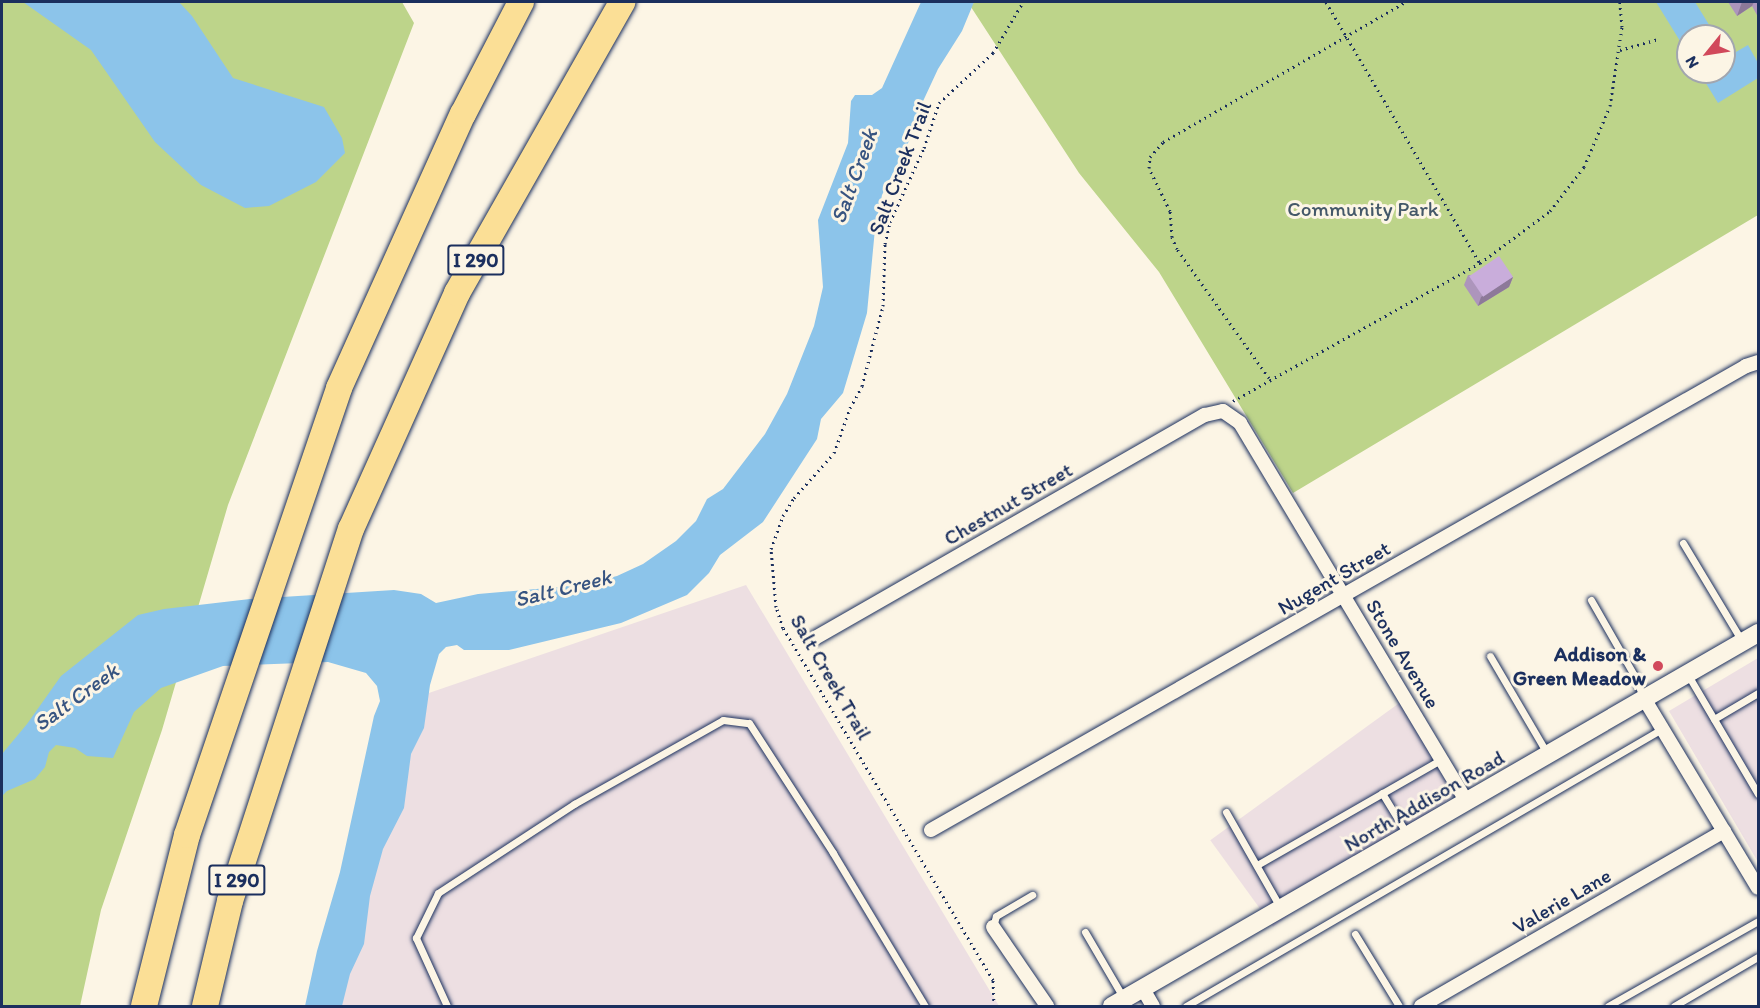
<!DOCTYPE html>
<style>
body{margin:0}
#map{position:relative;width:1760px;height:1008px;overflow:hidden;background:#fcf5e5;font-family:Itim,sans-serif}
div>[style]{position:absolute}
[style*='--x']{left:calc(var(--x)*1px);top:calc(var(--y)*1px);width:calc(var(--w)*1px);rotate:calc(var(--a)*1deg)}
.built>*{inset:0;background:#eddfe2;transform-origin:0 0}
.green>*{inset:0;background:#bdd48a}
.water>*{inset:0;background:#8cc4ea}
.path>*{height:3px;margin-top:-1.5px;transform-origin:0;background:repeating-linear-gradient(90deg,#1b2f5e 0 1.5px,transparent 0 6px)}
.roads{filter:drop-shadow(0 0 2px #1b2f5e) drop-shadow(0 0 2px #1b2f5e)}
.service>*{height:7px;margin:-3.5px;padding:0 3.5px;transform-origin:3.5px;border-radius:3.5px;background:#fcf5e5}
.minor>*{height:14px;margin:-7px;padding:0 7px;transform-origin:7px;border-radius:7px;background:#fcf5e5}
.tertiary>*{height:18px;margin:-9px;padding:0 9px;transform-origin:9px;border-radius:9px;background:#fcf5e5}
.motorway>*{height:26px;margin:-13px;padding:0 13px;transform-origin:13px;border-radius:13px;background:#fbdf96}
.wall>*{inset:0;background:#ad95bc}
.shaded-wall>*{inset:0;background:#8d7999}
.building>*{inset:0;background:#c9addb;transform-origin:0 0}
.dots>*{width:16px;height:16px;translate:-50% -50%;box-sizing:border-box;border:3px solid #fcf5e5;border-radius:50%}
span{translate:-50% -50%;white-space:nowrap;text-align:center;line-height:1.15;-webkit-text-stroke:6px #fcf5e5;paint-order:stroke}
.shield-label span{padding:2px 4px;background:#fcf5e5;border:2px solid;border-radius:4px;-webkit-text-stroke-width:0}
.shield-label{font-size:20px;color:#1b2f5e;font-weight:700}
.street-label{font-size:21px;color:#1b2f5e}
.park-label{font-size:21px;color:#445869}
.poi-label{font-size:21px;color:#1b2f5e;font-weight:700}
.right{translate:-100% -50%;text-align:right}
.water-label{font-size:22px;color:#375481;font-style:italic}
.frame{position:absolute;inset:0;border:3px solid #1b2f5e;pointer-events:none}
.north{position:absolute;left:1676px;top:24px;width:60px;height:60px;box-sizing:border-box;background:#fcf5e5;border:2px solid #a2a6af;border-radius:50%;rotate:240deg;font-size:16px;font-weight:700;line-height:24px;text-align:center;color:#1b2f5e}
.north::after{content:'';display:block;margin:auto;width:21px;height:27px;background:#d1495b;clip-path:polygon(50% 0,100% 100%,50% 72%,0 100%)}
</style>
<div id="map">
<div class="built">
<i style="clip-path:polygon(746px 585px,999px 1006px,337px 1006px,423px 695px)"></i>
<i style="clip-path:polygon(1758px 658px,1758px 862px,1669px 711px)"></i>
<i style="left:1402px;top:701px;width:107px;height:237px;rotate:54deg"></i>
</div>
<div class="green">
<i style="clip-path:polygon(2px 2px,402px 2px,414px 23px,228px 505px,162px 730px,101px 910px,80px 1006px,2px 1006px)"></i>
<i style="clip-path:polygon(evenodd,974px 2px,1758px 2px,1758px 215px,1293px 493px,1159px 272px,1079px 173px,971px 7px,974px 2px,1688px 36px,1724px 36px,1724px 72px,1688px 72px,1688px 36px)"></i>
</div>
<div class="water">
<i style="clip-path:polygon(23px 2px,179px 2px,192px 16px,233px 78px,324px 107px,342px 138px,345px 153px,316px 182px,269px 206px,245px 208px,201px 185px,155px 142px,91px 50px)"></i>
<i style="clip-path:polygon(921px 2px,974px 2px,962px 31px,938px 69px,918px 112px,909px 141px,882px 195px,875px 229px,867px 313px,843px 393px,821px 419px,817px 439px,763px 522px,720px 555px,709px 573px,687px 595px,621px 623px,509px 650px,464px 650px,457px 645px,446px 647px,439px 654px,430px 685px,424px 728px,411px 754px,404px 808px,383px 849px,370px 896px,364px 944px,350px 974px,342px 1006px,305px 1006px,317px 951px,340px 872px,374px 716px,380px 701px,377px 686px,366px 673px,328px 662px,223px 666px,161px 688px,134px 712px,113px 758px,87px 756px,75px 748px,56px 745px,49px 752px,45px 767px,35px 779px,7px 791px,2px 796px,2px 754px,27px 724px,61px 676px,138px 615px,164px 609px,250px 599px,394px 590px,421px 594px,436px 603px,478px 594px,581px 585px,617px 576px,643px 564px,676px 541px,696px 521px,707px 499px,723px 489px,765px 434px,787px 394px,814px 326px,823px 287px,818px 220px,848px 143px,851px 101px,855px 95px,872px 95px,882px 88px)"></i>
<i style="clip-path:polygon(1656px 2px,1695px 2px,1716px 36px,1688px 36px,1688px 54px)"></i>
<i style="clip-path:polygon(1748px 45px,1758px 63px,1758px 78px,1718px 103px,1699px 72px,1724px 72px,1724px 49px,1729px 56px)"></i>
</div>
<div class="path">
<i style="--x:1326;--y:2;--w:303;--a:59.5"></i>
<i style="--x:1620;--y:50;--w:40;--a:-16"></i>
<i style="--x:1269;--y:378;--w:158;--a:-125.5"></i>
<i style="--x:1177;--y:249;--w:13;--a:-113"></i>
<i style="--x:1172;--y:237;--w:26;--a:-94"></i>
<i style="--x:1170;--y:211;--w:48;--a:-116"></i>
<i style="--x:1149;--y:168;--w:11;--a:-85"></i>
<i style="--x:1150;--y:157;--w:20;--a:-49"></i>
<i style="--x:1163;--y:142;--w:280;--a:-30"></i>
<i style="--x:1233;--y:401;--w:283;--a:-29.2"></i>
<i style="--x:1480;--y:263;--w:87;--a:-36.6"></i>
<i style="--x:1550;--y:211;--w:56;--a:-52.3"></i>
<i style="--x:1584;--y:167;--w:66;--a:-66.9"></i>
<i style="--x:1610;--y:106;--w:80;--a:-81.4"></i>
<i style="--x:1622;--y:27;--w:25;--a:-95"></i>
<i style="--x:994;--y:1006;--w:26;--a:-92"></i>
<i style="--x:993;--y:980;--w:410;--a:-120.8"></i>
<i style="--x:783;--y:628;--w:22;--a:-108"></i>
<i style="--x:776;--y:607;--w:58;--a:-94.9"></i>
<i style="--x:771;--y:549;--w:35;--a:-70"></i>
<i style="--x:783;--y:516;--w:21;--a:-59"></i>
<i style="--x:794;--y:498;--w:60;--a:-48.4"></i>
<i style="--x:834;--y:453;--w:48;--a:-70.4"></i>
<i style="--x:850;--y:408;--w:25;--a:-61"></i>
<i style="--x:862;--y:386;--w:83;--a:-75.3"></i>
<i style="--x:883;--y:306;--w:62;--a:-88.2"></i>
<i style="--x:885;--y:244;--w:23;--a:-77"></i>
<i style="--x:890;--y:222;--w:81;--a:-65.3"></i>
<i style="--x:924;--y:148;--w:47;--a:-71.6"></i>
<i style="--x:939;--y:103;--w:74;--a:-42.8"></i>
<i style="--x:993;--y:53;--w:59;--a:-59.5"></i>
</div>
<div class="roads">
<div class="service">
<i style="--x:1683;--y:543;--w:114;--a:59"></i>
<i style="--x:1591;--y:600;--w:86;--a:60.2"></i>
<i style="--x:1634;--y:675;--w:25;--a:67"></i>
<i style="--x:1490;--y:656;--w:113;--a:59.6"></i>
<i style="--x:1688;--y:675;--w:138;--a:59.5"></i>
<i style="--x:1714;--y:719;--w:51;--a:-30.6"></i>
<i style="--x:1382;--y:793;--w:48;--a:58.6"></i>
<i style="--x:1226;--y:812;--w:109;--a:60.4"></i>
<i style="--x:1257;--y:865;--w:213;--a:-29.8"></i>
<i style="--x:993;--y:927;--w:11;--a:-75"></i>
<i style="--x:996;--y:916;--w:42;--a:-30.3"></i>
<i style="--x:1085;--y:932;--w:75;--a:59.7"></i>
<i style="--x:1355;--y:934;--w:84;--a:58.6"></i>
<i style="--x:447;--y:1006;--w:75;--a:-114.5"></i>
<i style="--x:416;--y:938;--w:50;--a:-63.9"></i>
<i style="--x:438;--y:893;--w:163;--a:-33.2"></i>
<i style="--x:574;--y:804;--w:171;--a:-29.4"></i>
<i style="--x:723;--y:720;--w:26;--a:7"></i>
<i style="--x:749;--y:723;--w:155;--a:57.1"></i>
<i style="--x:833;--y:853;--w:179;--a:59"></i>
<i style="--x:1186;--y:1006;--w:551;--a:-30.2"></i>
<i style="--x:1608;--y:1006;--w:172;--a:-29.5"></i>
<i style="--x:1674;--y:1006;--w:97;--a:-30.3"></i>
</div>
<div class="minor">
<i style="--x:815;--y:638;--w:449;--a:-29.8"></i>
<i style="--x:1205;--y:415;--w:18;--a:-13"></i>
<i style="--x:1223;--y:411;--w:21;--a:35"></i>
<i style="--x:1240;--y:423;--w:442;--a:59.1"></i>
<i style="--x:1645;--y:700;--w:219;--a:59"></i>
<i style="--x:931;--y:830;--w:938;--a:-29.65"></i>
<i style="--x:1746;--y:366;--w:13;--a:-18"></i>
<i style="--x:993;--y:927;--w:96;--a:55.6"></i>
<i style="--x:1143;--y:989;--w:20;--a:60"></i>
<i style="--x:1421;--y:1006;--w:350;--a:-30"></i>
</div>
<div class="tertiary">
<i style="--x:1112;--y:1006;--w:746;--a:-30"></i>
</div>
<div class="motorway">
<i style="--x:144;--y:1006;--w:176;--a:-75.9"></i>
<i style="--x:187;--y:835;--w:472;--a:-71.2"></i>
<i style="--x:339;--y:388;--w:301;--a:-65.7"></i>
<i style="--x:463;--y:114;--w:126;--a:-62.6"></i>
<i style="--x:205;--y:1006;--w:108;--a:-76.6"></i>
<i style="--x:230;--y:901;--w:391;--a:-72"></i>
<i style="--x:351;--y:529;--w:259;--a:-65.8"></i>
<i style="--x:457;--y:293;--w:335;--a:-60.4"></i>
</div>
</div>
<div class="wall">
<i style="clip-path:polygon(1728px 2px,1758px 2px,1758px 17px,1752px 6px,1737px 16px)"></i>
<i style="clip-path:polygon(1468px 275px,1513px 277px,1509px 287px,1478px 306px,1464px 285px)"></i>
</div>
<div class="shaded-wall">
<i style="clip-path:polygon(1742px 2px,1754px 2px,1752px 6px,1737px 16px)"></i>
<i style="clip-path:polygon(1513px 277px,1509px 287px,1478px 306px,1481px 297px)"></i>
</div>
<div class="building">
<i style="left:1499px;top:256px;width:25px;height:36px;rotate:56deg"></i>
</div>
<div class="dots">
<i style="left:1658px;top:666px;background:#d1495b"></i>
</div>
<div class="shield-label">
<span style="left:476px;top:260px">I 290</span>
<span style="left:237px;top:880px">I 290</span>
</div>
<div class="street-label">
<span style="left:900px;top:168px;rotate:-69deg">Salt Creek Trail</span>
<span style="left:1008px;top:504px;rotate:-30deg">Chestnut Street</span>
<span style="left:1334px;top:578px;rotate:-30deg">Nugent Street</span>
<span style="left:1403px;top:654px;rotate:59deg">Stone Avenue</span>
<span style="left:831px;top:677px;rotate:60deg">Salt Creek Trail</span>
<span style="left:1424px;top:801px;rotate:-30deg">North Addison Road</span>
<span style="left:1562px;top:901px;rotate:-30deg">Valerie Lane</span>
</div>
<div class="park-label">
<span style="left:1363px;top:209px">Community Park</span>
</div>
<div class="poi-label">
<span class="right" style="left:1646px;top:666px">Addison &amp;<br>Green Meadow</span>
</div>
<div class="water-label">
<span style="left:854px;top:176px;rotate:-70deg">Salt Creek</span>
<span style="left:563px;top:588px;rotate:-14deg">Salt Creek</span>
<span style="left:76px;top:697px;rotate:-36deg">Salt Creek</span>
</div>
<div class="frame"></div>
<div class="north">N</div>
</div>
